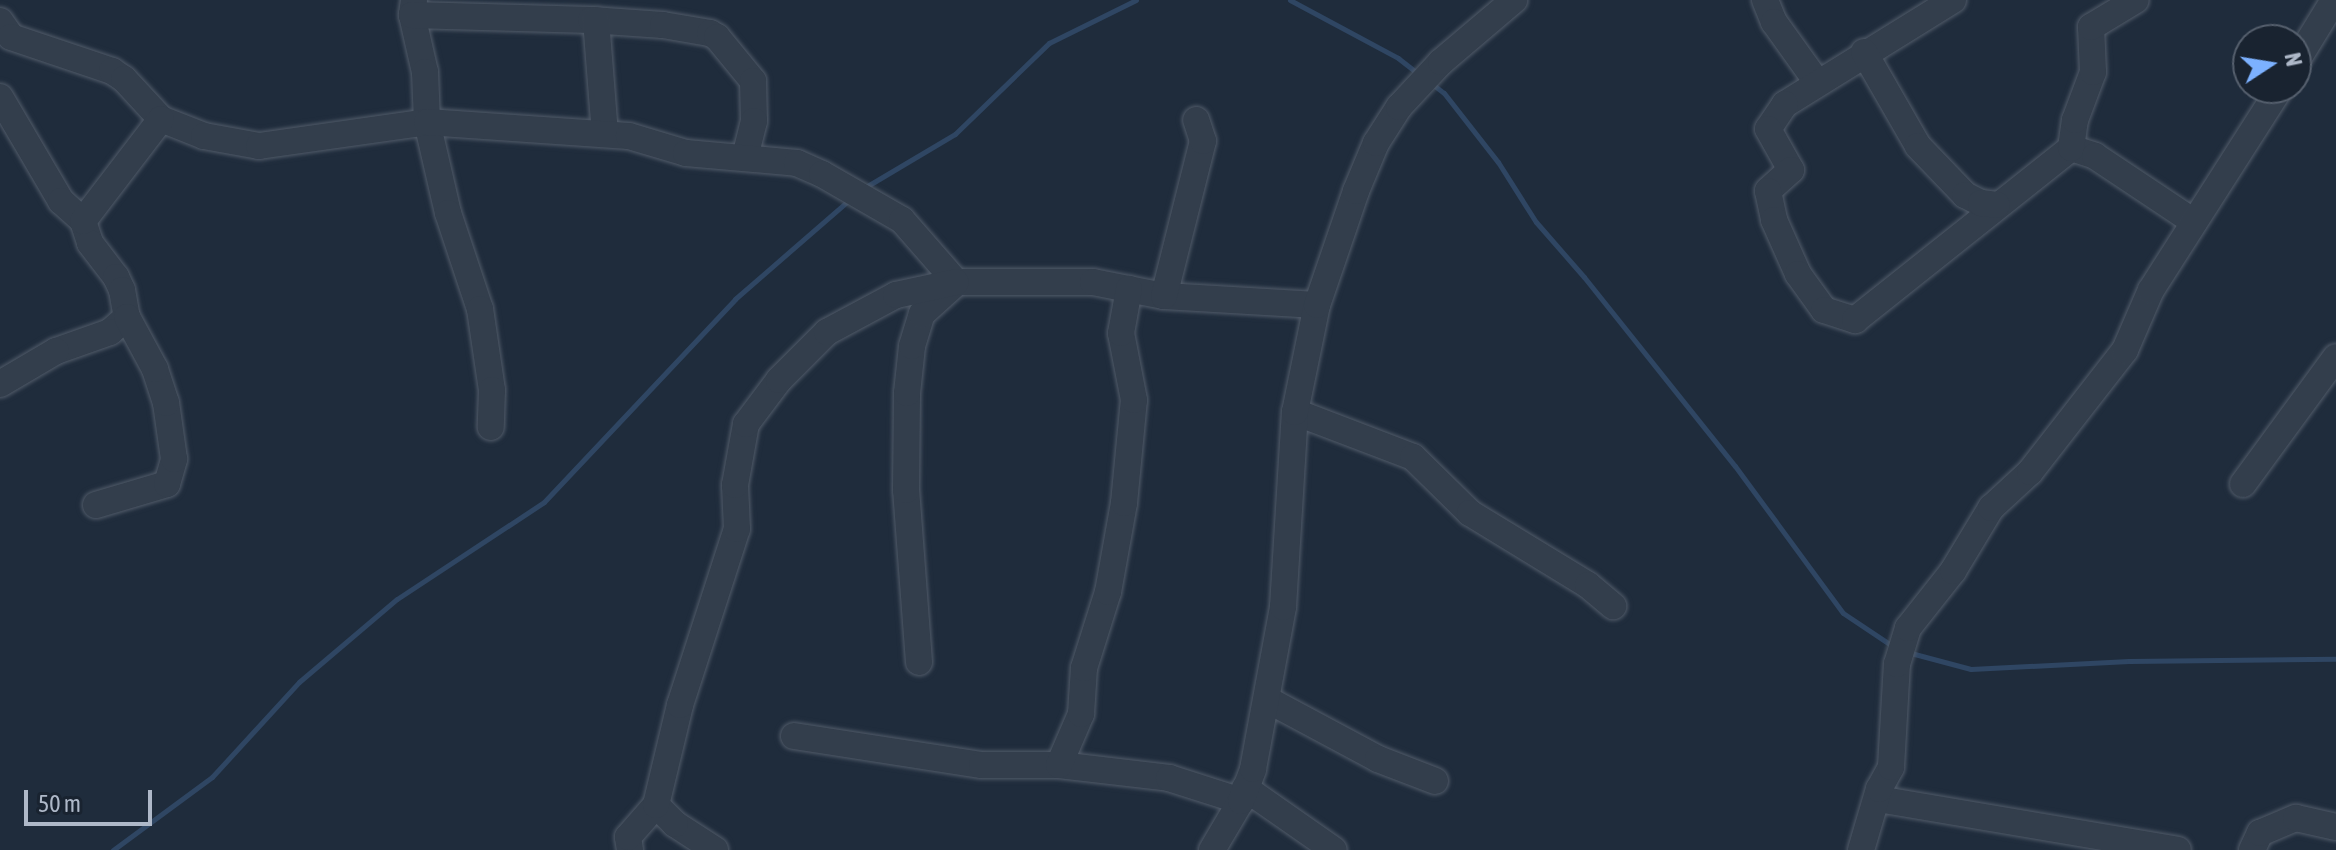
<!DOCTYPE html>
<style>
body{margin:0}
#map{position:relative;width:2336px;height:850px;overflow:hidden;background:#1f2c3c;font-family:"Asap Condensed",sans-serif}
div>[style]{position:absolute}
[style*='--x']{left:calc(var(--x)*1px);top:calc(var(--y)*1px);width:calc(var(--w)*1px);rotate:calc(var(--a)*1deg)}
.stream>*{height:5px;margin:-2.5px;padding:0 2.5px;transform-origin:2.5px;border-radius:2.5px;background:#2f4663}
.roads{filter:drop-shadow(0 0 2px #515b69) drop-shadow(0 0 2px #515b69)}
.minor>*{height:26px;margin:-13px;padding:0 13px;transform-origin:13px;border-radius:13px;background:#333e4c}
span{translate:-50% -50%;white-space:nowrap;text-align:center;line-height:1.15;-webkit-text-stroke:6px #192330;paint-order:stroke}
.north{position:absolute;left:2232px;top:24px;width:80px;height:80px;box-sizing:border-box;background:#192330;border:2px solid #555f6d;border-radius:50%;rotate:78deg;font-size:22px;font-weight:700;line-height:32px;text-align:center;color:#aeb8c8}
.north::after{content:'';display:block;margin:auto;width:28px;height:36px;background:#7cb1ff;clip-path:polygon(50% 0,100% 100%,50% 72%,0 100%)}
.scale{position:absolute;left:24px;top:790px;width:128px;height:36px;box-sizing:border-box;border:4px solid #aeb8c8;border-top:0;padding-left:10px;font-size:24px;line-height:28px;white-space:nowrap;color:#aeb8c8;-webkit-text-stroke:6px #192330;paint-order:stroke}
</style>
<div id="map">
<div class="stream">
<i style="--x:1290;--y:0;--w:123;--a:28.2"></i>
<i style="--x:1398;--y:58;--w:28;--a:38"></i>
<i style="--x:1431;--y:83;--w:16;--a:38"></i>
<i style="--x:1444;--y:93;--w:88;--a:52"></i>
<i style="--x:1498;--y:162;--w:71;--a:57.7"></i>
<i style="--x:1536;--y:222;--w:73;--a:48.9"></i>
<i style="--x:1584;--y:277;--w:242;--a:51.4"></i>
<i style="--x:1735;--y:466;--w:182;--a:53.7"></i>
<i style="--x:1843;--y:613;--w:61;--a:33.7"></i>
<i style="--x:864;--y:188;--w:106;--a:-30.7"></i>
<i style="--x:955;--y:134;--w:131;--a:-44.1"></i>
<i style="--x:1049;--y:43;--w:97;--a:-26.3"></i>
<i style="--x:1907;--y:652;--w:66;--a:14.9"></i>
<i style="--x:1971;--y:669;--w:158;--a:-2.9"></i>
<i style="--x:2129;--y:661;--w:207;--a:-0.6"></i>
<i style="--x:113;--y:850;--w:123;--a:-36.4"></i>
<i style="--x:212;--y:777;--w:129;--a:-47.5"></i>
<i style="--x:299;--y:682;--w:128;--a:-40.3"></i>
<i style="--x:397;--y:599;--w:176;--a:-33.4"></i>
<i style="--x:544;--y:502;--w:279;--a:-46.7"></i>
<i style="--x:735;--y:299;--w:152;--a:-41"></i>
</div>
<div class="roads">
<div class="minor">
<i style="--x:414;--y:0;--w:15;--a:98"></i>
<i style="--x:412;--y:15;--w:58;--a:77.2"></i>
<i style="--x:425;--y:72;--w:50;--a:87.7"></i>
<i style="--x:427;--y:122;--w:93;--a:77"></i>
<i style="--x:448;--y:213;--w:101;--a:71.6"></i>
<i style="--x:480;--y:309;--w:82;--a:81.6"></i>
<i style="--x:492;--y:390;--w:37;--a:92"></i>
<i style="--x:1765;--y:0;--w:24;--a:68"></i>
<i style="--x:1774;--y:22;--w:74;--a:54.4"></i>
<i style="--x:1953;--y:0;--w:198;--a:148.2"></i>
<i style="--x:1785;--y:104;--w:30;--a:124"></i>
<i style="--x:1768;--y:129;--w:47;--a:60.7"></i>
<i style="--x:1791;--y:170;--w:31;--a:138"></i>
<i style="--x:1768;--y:191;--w:30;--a:78"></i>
<i style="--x:1774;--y:220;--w:59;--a:66"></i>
<i style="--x:1798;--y:274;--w:44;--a:54.2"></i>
<i style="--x:1824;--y:310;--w:33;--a:18"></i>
<i style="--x:1855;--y:320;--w:276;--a:-38.5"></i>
<i style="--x:2071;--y:148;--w:25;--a:18"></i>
<i style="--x:2095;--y:156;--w:119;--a:33.7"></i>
<i style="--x:412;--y:15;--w:179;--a:1.6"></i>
<i style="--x:591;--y:20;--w:72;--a:4"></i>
<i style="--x:663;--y:25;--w:48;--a:9.7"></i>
<i style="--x:710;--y:33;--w:8;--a:30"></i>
<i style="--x:717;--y:37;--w:57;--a:50.7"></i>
<i style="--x:753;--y:81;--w:40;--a:88.6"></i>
<i style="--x:754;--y:121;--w:36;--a:104"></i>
<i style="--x:596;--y:20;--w:114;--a:85.5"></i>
<i style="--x:0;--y:21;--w:19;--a:55"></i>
<i style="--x:11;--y:37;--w:107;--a:18.6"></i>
<i style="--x:112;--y:71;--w:14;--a:34"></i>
<i style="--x:124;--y:79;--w:54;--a:47.2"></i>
<i style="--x:161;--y:119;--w:46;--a:21.6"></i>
<i style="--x:204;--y:136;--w:56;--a:10.3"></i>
<i style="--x:259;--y:146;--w:170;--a:-8.1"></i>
<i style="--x:427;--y:122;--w:202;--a:4"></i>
<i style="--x:629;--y:136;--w:59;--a:16.6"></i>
<i style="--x:686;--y:153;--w:111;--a:5.1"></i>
<i style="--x:797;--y:163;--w:27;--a:24"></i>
<i style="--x:822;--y:174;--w:92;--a:29.9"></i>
<i style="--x:902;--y:220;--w:82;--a:48.9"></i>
<i style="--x:956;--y:282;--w:137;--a:0"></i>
<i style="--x:1093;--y:282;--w:72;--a:11.2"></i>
<i style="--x:1164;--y:296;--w:153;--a:3.4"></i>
<i style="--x:1864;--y:52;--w:108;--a:60.1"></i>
<i style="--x:1918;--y:146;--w:68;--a:46.2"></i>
<i style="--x:1965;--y:195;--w:18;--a:27"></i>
<i style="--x:1981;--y:203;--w:16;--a:7"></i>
<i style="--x:2296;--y:62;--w:73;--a:-58.5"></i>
<i style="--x:0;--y:97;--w:121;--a:59.6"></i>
<i style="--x:61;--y:201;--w:30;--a:42"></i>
<i style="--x:83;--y:221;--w:23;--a:72"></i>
<i style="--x:90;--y:243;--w:43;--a:52.6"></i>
<i style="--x:116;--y:277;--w:14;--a:65"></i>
<i style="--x:122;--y:290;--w:27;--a:80"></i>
<i style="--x:127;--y:317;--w:23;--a:139"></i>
<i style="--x:110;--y:332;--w:57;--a:160.6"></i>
<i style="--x:56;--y:351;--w:65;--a:149.5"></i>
<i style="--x:2071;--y:148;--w:28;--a:-82"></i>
<i style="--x:2075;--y:120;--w:51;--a:-69.4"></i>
<i style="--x:2093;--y:72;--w:45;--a:-92.5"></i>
<i style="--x:2091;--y:27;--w:52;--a:-31"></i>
<i style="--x:83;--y:221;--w:128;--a:-52.6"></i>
<i style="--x:1164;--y:296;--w:160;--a:-75.9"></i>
<i style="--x:1203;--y:141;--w:22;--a:-108"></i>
<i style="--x:1295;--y:412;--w:126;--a:20.9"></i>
<i style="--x:1413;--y:457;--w:80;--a:44.5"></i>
<i style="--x:1470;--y:513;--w:138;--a:31.4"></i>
<i style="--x:1588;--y:585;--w:33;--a:40"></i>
<i style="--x:2243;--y:484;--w:157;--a:-53.8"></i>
<i style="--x:96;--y:505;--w:74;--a:-16.5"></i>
<i style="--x:167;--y:484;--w:26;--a:-74"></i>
<i style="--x:174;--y:459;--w:57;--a:-98.1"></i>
<i style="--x:166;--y:403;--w:36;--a:-108"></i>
<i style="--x:155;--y:369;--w:59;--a:-118.3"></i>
<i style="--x:919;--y:662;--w:172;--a:-94.3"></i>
<i style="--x:906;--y:490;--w:97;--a:-89.4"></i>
<i style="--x:907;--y:393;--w:47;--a:-83.9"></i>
<i style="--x:912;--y:346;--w:34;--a:-73"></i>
<i style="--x:922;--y:314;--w:43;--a:-42.2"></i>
<i style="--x:1268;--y:700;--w:125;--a:28.2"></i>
<i style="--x:1378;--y:759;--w:61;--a:21.1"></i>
<i style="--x:794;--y:736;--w:190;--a:8.8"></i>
<i style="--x:982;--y:765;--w:77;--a:0"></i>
<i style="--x:1059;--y:765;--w:111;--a:6.7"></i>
<i style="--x:1169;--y:778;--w:76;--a:17.7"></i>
<i style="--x:1059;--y:765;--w:56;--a:-66.7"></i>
<i style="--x:1081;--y:714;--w:46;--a:-86.3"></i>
<i style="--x:1084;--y:668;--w:80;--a:-72.5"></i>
<i style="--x:1108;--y:592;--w:90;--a:-79.8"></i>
<i style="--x:1124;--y:503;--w:103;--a:-84.5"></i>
<i style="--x:1134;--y:400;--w:68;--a:-101"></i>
<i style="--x:1121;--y:333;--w:45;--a:-79.7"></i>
<i style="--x:1245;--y:788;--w:108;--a:34.9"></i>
<i style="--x:1878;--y:799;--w:304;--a:9.6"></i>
<i style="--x:630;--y:850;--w:13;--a:-99"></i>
<i style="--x:628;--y:837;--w:43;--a:-48.8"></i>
<i style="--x:715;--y:850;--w:48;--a:-147"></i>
<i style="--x:675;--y:824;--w:27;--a:-135"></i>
<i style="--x:656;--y:805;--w:103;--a:-76.5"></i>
<i style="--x:680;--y:705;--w:185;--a:-72.1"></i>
<i style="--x:737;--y:529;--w:44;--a:-92.6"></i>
<i style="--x:735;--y:485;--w:62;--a:-79.8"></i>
<i style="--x:746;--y:424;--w:55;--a:-53.1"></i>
<i style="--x:779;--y:380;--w:68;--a:-45"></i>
<i style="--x:827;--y:332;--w:78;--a:-28.2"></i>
<i style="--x:896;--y:295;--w:61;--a:-12.2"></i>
<i style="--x:1212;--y:850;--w:57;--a:-59.4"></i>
<i style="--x:1241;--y:801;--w:34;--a:-69"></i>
<i style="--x:1253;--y:769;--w:165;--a:-79.5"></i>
<i style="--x:1283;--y:607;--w:195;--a:-86.5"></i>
<i style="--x:1295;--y:412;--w:109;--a:-78.4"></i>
<i style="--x:1317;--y:305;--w:120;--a:-71.1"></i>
<i style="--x:1356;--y:191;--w:52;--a:-67.4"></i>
<i style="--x:1376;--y:143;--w:43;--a:-57.4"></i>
<i style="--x:1399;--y:107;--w:62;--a:-47"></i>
<i style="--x:1441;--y:62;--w:96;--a:-40.3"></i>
<i style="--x:1861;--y:850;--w:64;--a:-73.6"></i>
<i style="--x:1879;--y:789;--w:25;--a:-61"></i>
<i style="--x:1891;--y:767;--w:103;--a:-86.7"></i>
<i style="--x:1897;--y:664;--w:38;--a:-73"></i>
<i style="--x:1908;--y:628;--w:73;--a:-51.7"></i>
<i style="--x:1953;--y:571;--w:74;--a:-58.9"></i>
<i style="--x:1991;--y:508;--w:53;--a:-42.7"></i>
<i style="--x:2030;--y:472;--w:155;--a:-52.1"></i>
<i style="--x:2125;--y:350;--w:65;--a:-66.6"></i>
<i style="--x:2151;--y:290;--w:240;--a:-57.4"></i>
<i style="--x:2252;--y:850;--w:19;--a:-65"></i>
<i style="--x:2260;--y:833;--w:39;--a:-23"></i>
<i style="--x:2296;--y:818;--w:41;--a:12.7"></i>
</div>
</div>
<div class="north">N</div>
<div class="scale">50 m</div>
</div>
